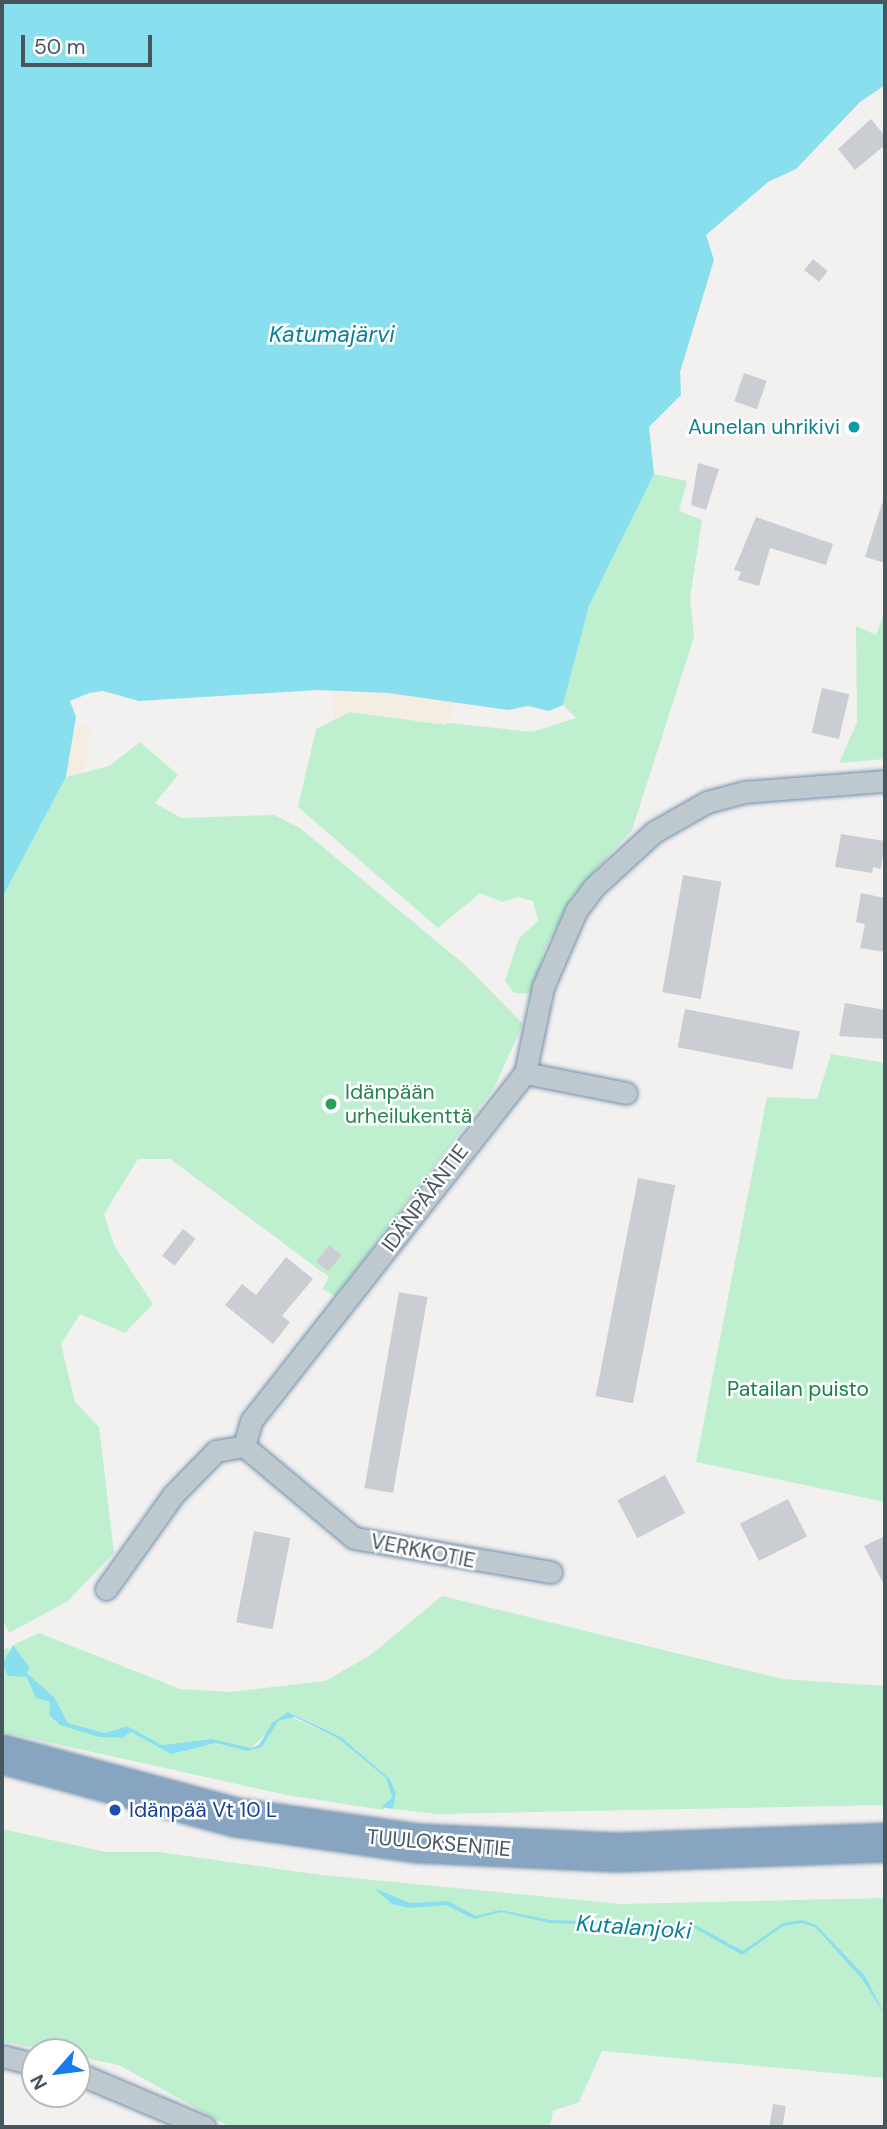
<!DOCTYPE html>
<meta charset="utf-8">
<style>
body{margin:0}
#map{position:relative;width:887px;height:2129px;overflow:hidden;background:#f3f0f0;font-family:"DM Sans",sans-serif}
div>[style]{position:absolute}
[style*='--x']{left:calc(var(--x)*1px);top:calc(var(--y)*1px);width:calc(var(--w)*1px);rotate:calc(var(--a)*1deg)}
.green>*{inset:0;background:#bef0cf}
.sand>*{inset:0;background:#f4ede1}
.water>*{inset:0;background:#8adfee}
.building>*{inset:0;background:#caced3;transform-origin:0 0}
.roads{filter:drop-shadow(0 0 2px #7290ac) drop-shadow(0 0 2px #7290ac)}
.street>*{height:21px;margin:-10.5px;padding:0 10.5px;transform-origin:10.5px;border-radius:10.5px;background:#bec8cf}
.highway>*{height:37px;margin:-18.5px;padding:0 18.5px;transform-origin:18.5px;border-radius:18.5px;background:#87a5c0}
.dots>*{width:19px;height:19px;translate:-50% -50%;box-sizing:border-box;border:4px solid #fff;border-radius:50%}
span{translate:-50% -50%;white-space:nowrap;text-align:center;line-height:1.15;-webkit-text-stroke:5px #fff;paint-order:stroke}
.culture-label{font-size:21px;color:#0d838f}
.right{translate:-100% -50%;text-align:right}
.leisure-label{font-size:21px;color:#27864d}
.left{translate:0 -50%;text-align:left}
.street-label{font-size:21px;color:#47555e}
.park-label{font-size:21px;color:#158346}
.transit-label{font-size:21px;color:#164399}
.water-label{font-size:23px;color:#0a8198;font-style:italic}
.frame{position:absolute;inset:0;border:4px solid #47555e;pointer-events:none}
.north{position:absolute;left:21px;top:2038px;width:70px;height:70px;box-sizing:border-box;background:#fff;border:2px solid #b5bbbf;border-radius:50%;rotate:242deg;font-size:19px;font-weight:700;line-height:28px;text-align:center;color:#47555e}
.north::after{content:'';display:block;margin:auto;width:24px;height:32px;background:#157ce8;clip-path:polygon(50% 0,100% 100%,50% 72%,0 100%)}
.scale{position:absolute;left:21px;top:35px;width:131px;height:32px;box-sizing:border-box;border:4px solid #47555e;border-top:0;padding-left:9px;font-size:21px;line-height:24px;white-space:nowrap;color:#47555e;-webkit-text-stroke:5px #fff;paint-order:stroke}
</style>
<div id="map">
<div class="green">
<i style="clip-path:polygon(654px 474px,687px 481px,679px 511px,702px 520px,690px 598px,694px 637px,632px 830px,573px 895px,544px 950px,532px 994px,514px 993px,505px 981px,519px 938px,538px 921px,533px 901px,518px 897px,503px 902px,480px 893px,438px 928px,298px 807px,316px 729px,349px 712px,532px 732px,576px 718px,563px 705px,589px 606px)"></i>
<i style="clip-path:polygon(885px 610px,885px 759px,839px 763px,857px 722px,856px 626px,876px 635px)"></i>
<i style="clip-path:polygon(140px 742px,178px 775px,155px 803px,181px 818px,274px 815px,300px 828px,465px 965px,523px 1024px,494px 1088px,335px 1296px,322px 1289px,329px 1277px,170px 1159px,138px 1159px,104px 1214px,114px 1245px,153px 1304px,125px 1333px,80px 1314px,61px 1344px,75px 1402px,99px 1427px,114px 1553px,68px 1601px,9px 1633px,2px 1619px,2px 898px,66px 777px,109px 766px)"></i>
<i style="clip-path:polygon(831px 1054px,885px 1063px,885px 1502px,696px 1462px,767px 1097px,817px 1099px)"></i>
<i style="clip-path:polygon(442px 1596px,783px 1679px,885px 1686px,885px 1805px,438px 1814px,393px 1809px,396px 1793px,390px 1779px,341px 1737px,289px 1712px,251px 1748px,212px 1739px,162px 1745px,127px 1726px,105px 1733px,68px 1723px,54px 1697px,26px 1672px,30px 1668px,13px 1645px,39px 1633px,180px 1689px,231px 1692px,325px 1681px,369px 1656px)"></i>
<i style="clip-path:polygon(9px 1647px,8px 1675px,25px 1676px,36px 1698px,50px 1702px,49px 1716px,99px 1737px,123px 1738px,131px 1732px,171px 1753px,216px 1743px,247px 1751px,262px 1747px,277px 1721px,290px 1716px,339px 1739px,386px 1778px,392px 1797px,383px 1810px,287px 1795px,2px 1732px,2px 1650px)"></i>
<i style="clip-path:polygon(2px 1829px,106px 1852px,159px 1852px,322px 1875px,621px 1904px,885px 1898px,885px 2078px,602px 2051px,579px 2102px,553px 2111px,550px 2127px,230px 2127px,119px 2065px,2px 2041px)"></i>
</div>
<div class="sand">
<i style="clip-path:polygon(333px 692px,388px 693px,457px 702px,446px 725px,349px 712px,333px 720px)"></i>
<i style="clip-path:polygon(75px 722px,91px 729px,84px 772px,66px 777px)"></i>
</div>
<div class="water">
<i style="clip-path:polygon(2px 2px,885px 2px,885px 85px,860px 102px,796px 169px,768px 182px,706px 235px,714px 260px,680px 372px,681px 395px,649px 427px,654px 474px,589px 606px,563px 705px,549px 711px,528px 706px,508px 710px,388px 693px,317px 690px,139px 701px,103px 691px,89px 693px,70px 701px,76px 717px,66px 777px,2px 898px)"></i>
<i style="clip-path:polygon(13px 1645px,30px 1668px,27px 1673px,54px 1697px,68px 1723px,105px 1733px,127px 1726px,162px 1745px,212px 1739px,251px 1748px,259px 1745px,272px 1723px,288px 1712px,341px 1737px,390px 1779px,396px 1793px,393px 1809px,382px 1807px,392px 1797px,386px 1778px,339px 1739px,295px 1717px,278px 1721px,262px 1747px,247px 1751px,216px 1743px,171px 1754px,131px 1732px,123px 1738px,99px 1737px,60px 1725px,49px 1715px,50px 1702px,36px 1698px,26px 1677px,8px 1676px,2px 1664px)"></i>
<i style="clip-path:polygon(374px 1888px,410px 1903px,448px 1901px,476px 1916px,500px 1910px,550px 1920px,695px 1925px,743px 1951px,783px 1923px,801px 1920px,816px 1925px,865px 1976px,885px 2015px,862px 1979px,815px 1927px,802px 1923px,783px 1926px,742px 1955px,693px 1927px,550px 1923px,501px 1912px,474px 1919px,446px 1905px,409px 1908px,392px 1904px)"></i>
</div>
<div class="building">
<i style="clip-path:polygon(871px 119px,885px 136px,885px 145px,855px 170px,838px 149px)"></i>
<i style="left:813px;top:259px;width:19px;height:14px;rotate:39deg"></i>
<i style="left:744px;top:373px;width:24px;height:30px;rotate:19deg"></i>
<i style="clip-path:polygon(698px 463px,719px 469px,706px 510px,691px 505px)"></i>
<i style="clip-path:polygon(882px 503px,885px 503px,885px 563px,865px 557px)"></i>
<i style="clip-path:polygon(756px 517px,833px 544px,826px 565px,770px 548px,759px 586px,738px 580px,741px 572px,734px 570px)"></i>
<i style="left:822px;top:688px;width:28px;height:46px;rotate:13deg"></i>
<i style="clip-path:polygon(841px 834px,885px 841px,881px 869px,873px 867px,872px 873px,835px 867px)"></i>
<i style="left:683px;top:875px;width:39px;height:119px;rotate:10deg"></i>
<i style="clip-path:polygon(861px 893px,885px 898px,885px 952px,860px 948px,865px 924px,856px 922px)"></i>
<i style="clip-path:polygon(845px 1003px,885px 1010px,885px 1039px,839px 1036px)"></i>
<i style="left:685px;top:1009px;width:117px;height:39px;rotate:11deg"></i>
<i style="left:638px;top:1178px;width:38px;height:222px;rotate:11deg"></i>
<i style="left:183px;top:1229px;width:16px;height:34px;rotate:38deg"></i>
<i style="left:329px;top:1245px;width:16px;height:21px;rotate:38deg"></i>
<i style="clip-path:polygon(286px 1257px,313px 1279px,282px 1316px,290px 1322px,273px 1344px,225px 1305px,242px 1284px,256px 1295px)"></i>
<i style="left:399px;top:1292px;width:29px;height:199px;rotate:10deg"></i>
<i style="left:665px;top:1475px;width:43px;height:54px;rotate:62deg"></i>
<i style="left:788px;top:1499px;width:42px;height:54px;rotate:63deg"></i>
<i style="left:254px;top:1531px;width:37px;height:93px;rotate:11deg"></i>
<i style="clip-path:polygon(885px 1536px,885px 1587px,864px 1546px)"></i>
<i style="left:773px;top:2104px;width:13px;height:23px;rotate:9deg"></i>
</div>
<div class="roads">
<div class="street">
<i style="--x:525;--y:1073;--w:103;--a:11.2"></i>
<i style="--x:244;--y:1446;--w:26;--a:-74"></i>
<i style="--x:251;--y:1421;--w:443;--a:-51.8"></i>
<i style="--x:525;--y:1073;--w:88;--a:-78.2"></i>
<i style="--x:543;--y:987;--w:83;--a:-66.5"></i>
<i style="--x:576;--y:911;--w:30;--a:-53"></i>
<i style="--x:594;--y:887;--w:81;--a:-42.5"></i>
<i style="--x:654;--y:832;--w:61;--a:-29.5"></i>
<i style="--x:707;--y:802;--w:38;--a:-15"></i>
<i style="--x:744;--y:792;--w:141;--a:-4.5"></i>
<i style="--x:244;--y:1446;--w:143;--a:39.9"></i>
<i style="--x:354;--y:1538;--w:200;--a:9.8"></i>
<i style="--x:106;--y:1589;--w:115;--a:-54.5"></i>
<i style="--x:173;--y:1495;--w:62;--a:-45.7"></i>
<i style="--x:216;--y:1451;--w:28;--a:-10"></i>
<i style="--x:2;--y:2056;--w:34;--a:14"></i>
<i style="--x:77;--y:2073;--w:139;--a:22.9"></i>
</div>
<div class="highway">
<i style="--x:2;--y:1754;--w:241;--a:15.1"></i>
<i style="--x:235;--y:1817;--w:185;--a:8.1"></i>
<i style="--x:418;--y:1843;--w:199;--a:2.6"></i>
<i style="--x:617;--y:1852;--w:268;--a:-2.1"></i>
</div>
</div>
<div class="dots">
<i style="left:854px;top:427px;background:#0f9aa8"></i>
<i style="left:331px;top:1104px;background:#2e9e5b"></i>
<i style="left:115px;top:1810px;background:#1a4fb4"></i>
</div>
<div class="culture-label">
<span class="right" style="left:840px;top:427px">Aunelan uhrikivi</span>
</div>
<div class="leisure-label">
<span class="left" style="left:345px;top:1104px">Idänpään<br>urheilukenttä</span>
</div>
<div class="street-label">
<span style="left:425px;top:1198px;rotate:-53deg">IDÄNPÄÄNTIE</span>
<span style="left:423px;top:1551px;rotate:11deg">VERKKOTIE</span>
<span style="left:439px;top:1843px;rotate:5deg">TUULOKSENTIE</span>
</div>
<div class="park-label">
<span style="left:798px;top:1389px">Patailan puisto</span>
</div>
<div class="transit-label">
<span class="left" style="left:129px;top:1810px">Idänpää Vt 10 L</span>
</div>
<div class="water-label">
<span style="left:332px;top:334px">Katumajärvi</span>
<span style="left:634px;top:1927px;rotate:4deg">Kutalanjoki</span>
</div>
<div class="frame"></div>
<div class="north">N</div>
<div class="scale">50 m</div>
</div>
